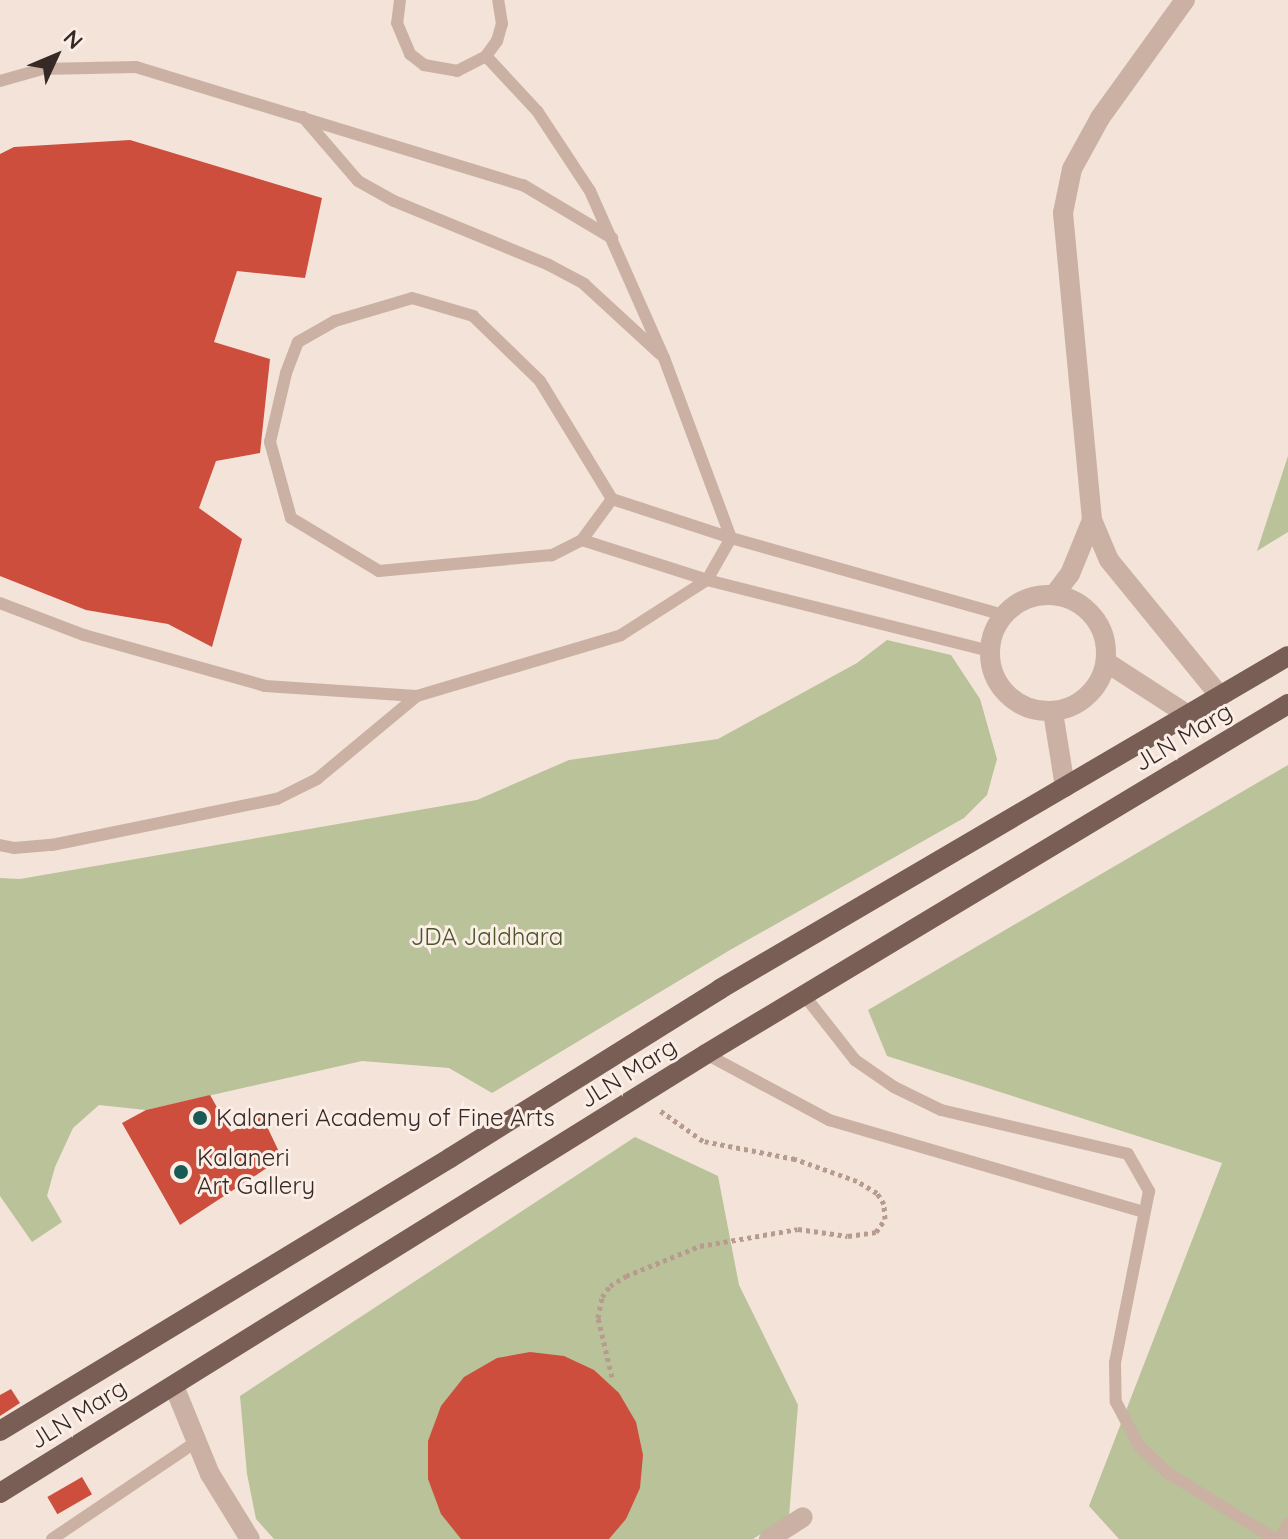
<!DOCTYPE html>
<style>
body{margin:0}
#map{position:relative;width:1288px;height:1539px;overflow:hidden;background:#f3e3d9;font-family:Quicksand,sans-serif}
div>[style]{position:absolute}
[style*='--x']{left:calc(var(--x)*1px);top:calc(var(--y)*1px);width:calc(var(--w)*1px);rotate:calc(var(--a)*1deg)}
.green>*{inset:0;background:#b9c298}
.building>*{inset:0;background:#cd4e3d;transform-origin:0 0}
.path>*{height:5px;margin-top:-2.5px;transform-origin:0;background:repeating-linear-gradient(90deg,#b79b8f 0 4px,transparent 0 8px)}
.service>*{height:12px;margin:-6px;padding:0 6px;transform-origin:6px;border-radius:6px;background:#cbb1a4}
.minor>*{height:20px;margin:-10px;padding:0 10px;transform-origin:10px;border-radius:10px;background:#cbb1a4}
.minor>.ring{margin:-10px;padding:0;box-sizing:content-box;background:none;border:20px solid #cbb1a4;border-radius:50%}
.primary>*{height:20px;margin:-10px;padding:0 10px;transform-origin:10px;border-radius:10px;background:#795e56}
.dots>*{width:22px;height:22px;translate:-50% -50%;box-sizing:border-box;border:4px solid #faeee6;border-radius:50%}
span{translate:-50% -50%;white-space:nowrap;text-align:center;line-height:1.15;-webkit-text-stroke:6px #faeee6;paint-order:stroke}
.street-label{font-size:24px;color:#362926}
.park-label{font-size:24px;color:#4b5629}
.poi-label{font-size:24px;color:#362926}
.left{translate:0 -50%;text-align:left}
.north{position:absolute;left:16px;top:16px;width:80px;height:80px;-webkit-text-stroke:6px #faeee6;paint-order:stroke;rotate:46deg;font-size:22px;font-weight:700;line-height:32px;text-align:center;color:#362926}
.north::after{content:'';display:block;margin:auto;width:28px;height:36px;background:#362926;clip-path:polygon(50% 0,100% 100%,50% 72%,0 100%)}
</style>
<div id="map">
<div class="green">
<i style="clip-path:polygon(1288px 456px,1288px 532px,1257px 551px)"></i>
<i style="clip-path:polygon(887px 640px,951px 655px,980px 699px,997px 759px,987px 795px,964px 818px,730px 950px,492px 1093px,449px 1068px,362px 1061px,146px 1110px,99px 1105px,73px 1128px,55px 1167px,47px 1196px,62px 1222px,32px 1242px,0 1196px,0 878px,20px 879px,477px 800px,569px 760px,718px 739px,857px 663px)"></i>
<i style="clip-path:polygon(1288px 765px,1288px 1539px,1119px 1539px,1089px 1506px,1222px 1163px,887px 1056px,868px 1010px)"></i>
<i style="clip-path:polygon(635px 1137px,718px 1176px,739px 1285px,798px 1405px,789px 1516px,753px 1539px,274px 1539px,256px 1519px,247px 1474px,240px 1396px)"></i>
</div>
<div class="building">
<i style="clip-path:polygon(130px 140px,322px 198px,305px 278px,237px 271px,214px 342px,270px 359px,260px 453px,216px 461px,199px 508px,242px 539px,212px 647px,168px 624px,86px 610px,0 576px,0 154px,14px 147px)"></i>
<i style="clip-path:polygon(210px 1095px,231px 1132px,262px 1116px,282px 1158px,180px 1225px,122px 1123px,146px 1110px)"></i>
<i style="clip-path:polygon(530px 1352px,564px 1356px,594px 1370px,619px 1393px,636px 1422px,643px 1455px,640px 1488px,626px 1519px,609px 1539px,461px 1539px,441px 1514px,428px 1479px,428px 1441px,441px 1406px,464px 1377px,497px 1358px)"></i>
<i style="clip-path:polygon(11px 1389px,20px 1403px,0 1416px,0 1395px)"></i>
<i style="left:82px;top:1477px;width:20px;height:40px;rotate:60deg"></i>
</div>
<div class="path">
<i style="--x:612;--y:1377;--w:61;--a:-103.3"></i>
<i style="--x:598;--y:1318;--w:21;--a:-79"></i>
<i style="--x:602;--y:1297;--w:14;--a:-54"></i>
<i style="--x:610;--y:1286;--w:19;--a:-32"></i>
<i style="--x:626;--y:1276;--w:80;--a:-22.1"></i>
<i style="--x:700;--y:1246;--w:99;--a:-9.8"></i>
<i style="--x:798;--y:1229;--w:50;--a:8"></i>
<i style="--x:848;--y:1236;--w:28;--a:-8"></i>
<i style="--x:876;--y:1232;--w:16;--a:-55"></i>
<i style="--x:885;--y:1219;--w:15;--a:-94"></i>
<i style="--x:884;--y:1204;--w:13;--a:-122"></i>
<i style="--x:877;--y:1193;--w:23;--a:-149"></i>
<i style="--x:857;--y:1181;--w:66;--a:-160.5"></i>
<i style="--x:795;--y:1159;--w:94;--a:-168.9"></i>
<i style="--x:703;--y:1141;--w:55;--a:-144.6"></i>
</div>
<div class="service">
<i style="--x:400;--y:0;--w:23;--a:97"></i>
<i style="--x:397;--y:23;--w:34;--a:67"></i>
<i style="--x:410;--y:54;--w:18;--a:38"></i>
<i style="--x:424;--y:65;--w:34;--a:10"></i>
<i style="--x:457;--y:71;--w:33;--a:-27"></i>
<i style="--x:486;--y:56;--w:19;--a:-54"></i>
<i style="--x:497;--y:41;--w:18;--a:-74"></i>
<i style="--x:502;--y:24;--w:24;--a:-99"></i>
<i style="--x:0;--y:81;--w:44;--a:-15.9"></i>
<i style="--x:42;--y:69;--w:94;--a:-1.2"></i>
<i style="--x:136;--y:67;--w:405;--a:17"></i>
<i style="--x:523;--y:185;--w:104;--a:30.8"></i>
<i style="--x:303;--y:117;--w:84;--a:49.3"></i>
<i style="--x:358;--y:181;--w:41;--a:29.1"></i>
<i style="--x:394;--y:201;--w:168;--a:22.4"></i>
<i style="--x:549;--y:265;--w:40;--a:28"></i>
<i style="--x:584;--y:284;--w:103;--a:42.6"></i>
<i style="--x:612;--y:499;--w:51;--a:126.2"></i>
<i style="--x:582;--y:540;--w:34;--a:153"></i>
<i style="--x:552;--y:555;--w:174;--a:174.7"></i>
<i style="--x:379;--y:571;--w:103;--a:-148.9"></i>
<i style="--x:291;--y:518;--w:79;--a:-105.4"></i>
<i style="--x:270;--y:442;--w:71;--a:-76.9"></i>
<i style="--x:286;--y:373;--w:33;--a:-69"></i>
<i style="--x:298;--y:342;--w:43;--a:-29.6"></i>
<i style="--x:335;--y:321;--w:80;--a:-16.6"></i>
<i style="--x:412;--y:298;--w:64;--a:16.4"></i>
<i style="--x:473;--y:316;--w:93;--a:44.1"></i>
<i style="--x:540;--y:381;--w:138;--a:58.6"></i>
<i style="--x:612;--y:499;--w:125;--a:18.1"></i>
<i style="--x:731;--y:538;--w:283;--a:15.8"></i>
<i style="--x:582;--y:540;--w:131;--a:17.7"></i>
<i style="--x:707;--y:580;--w:291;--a:14.1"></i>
<i style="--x:0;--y:603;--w:90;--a:20.9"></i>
<i style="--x:84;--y:635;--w:188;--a:15.7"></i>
<i style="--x:265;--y:686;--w:152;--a:3.8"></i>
<i style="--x:417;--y:696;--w:213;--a:-16.6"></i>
<i style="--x:621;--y:635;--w:102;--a:-32.6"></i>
<i style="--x:707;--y:580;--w:48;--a:-60.3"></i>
<i style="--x:731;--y:538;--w:192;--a:-110.4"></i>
<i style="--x:664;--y:358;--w:183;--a:-113.9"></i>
<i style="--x:590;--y:191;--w:95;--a:-123.4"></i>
<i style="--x:538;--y:112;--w:76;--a:-132.9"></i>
<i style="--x:0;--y:845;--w:14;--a:12"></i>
<i style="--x:14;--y:848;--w:38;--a:-5"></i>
<i style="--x:52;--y:845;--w:230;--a:-11.6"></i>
<i style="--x:277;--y:799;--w:45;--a:-26.6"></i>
<i style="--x:317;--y:779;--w:130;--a:-39.7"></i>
<i style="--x:804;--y:995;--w:83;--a:51.9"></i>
<i style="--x:855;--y:1060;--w:47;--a:34.7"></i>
<i style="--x:894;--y:1087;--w:52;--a:26.1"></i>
<i style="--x:941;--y:1110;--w:192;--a:13.2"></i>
<i style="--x:1128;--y:1154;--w:43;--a:60.4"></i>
<i style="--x:1149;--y:1191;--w:175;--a:101.2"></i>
<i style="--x:1115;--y:1363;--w:39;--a:89"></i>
<i style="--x:1116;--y:1402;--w:50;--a:62.4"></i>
<i style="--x:1139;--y:1446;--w:40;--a:43"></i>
<i style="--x:1168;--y:1473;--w:126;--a:31.7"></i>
<i style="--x:706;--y:1054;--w:140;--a:28.2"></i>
<i style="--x:829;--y:1120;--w:328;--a:16.3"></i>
<i style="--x:52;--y:1539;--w:174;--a:-34"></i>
<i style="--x:1280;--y:1539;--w:18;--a:-63"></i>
</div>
<div class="minor">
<i style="--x:1185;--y:0;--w:145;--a:125.8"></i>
<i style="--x:1100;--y:118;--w:58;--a:118.8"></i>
<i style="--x:1072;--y:169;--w:45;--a:101.6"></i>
<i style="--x:1063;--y:213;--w:308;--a:84.6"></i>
<i style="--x:1092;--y:520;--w:43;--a:67"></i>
<i style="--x:1109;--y:560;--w:176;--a:50.8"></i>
<i class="ring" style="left:990px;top:595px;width:96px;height:96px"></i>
<i style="--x:1054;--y:595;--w:26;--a:-53"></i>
<i style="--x:1070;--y:574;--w:58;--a:-67.8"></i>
<i style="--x:1106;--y:662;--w:98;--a:32.9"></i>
<i style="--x:1053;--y:712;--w:76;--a:80.9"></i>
<i style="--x:174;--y:1386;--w:95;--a:67.8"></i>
<i style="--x:210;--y:1474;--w:76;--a:58.4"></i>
<i style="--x:769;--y:1539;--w:40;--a:-32.9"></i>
</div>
<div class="primary">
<i style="--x:0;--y:1431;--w:526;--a:-31.24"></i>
<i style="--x:450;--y:1158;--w:319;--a:-32"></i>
<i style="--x:720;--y:989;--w:658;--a:-30.38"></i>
<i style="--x:0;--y:1493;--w:831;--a:-31.87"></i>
<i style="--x:706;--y:1054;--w:679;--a:-31.02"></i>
</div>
<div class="dots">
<i style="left:200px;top:1118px;background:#1a5a56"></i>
<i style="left:181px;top:1172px;background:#1a5a56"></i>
</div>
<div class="street-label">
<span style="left:1183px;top:737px;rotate:-31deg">JLN Marg</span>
<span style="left:628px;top:1073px;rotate:-32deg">JLN Marg</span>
<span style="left:78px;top:1414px;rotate:-32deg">JLN Marg</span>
</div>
<div class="park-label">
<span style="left:487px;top:937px">JDA Jaldhara</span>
</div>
<div class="poi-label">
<span class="left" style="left:216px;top:1118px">Kalaneri Academy of Fine Arts</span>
<span class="left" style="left:197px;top:1172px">Kalaneri<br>Art Gallery</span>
</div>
<div class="north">N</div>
</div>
